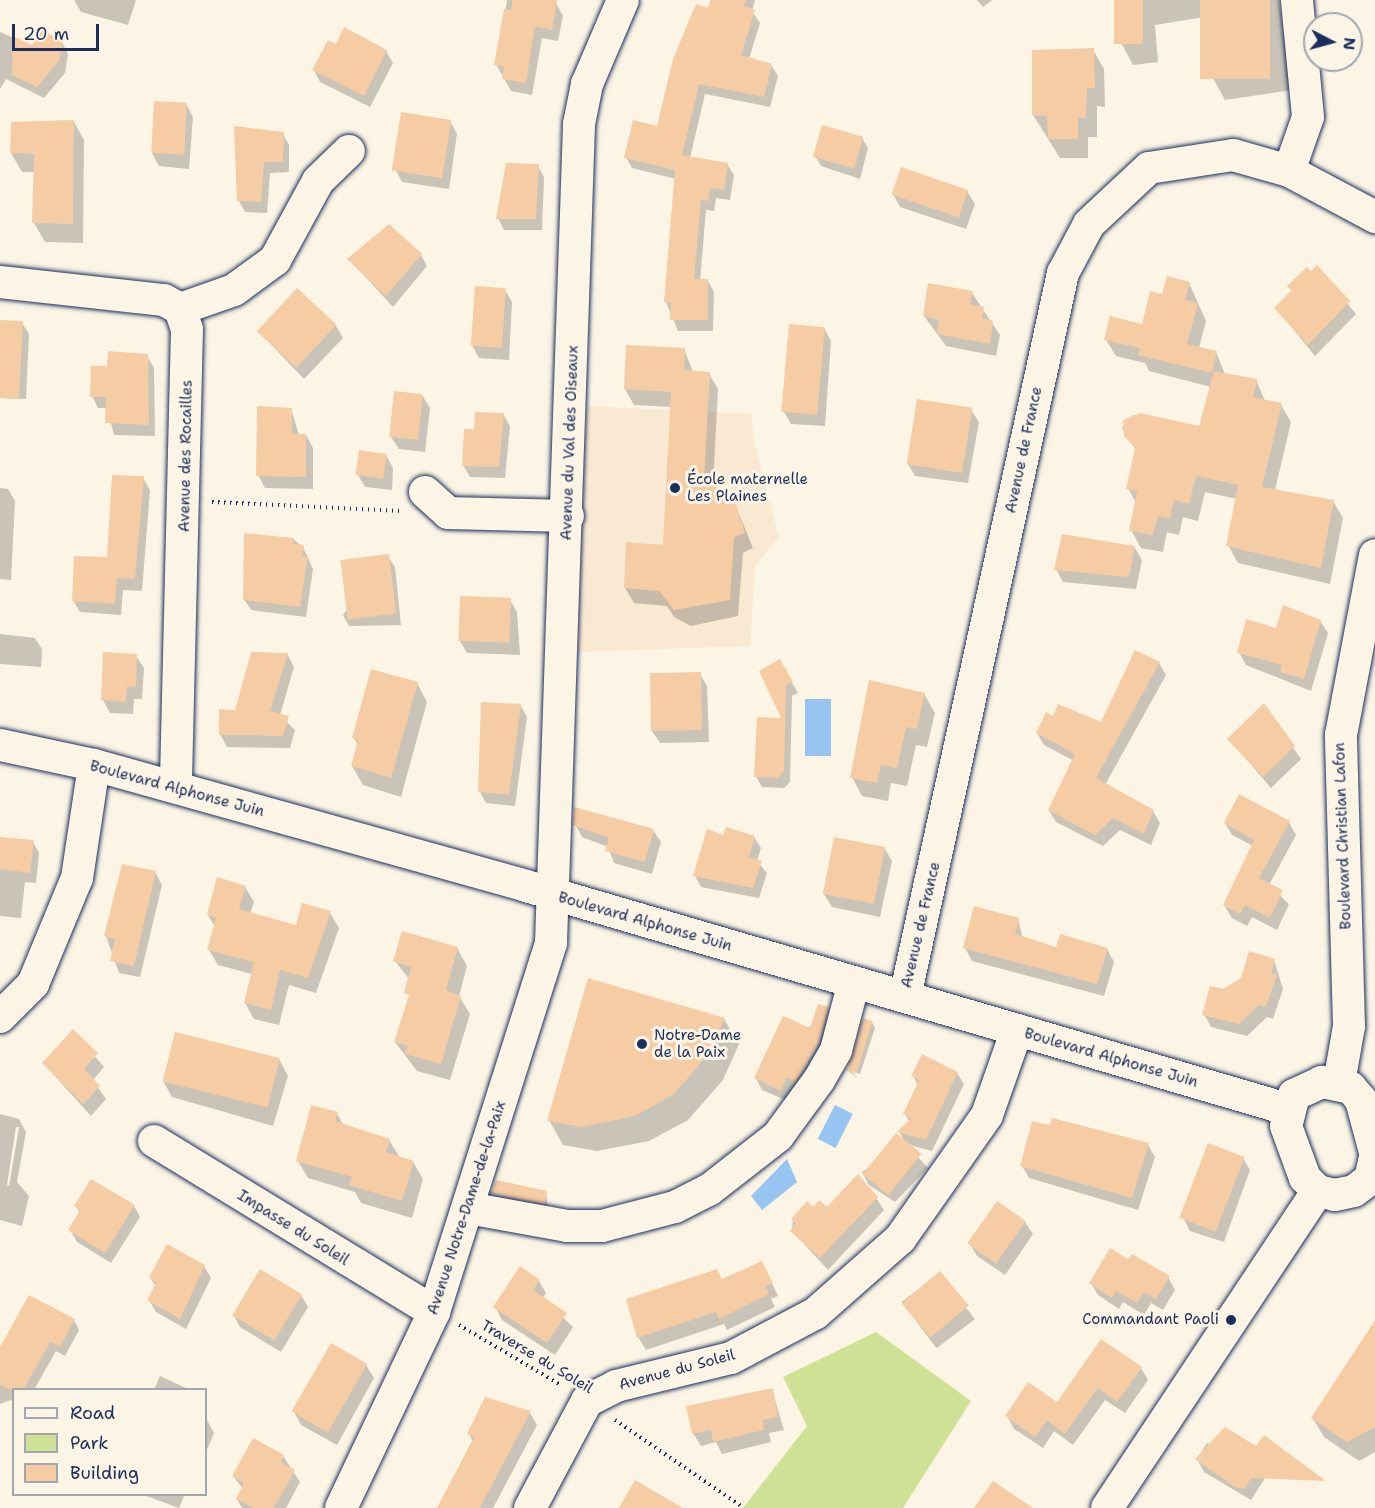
<!DOCTYPE html>
<meta charset="utf-8">
<style>
body{margin:0}
#map{position:relative;width:1375px;height:1508px;overflow:hidden;background:#fcf5e5;font-family:"Shantell Sans",sans-serif}
div>[style]{position:absolute}
[style*='--x']{left:calc(var(--x)*1px);top:calc(var(--y)*1px);width:calc(var(--w)*1px);rotate:calc(var(--a)*1deg)}
.built>*{inset:0;background:#fae9d2}
.green>*{inset:0;background:#cfe195}
.water>*{inset:0;background:#97c4f1;transform-origin:0 0}
.shadow>*{inset:0;background:#0003;transform-origin:0 0}
.building>*{inset:0;background:#f5cca4;transform-origin:0 0}
.path>*{height:4px;margin-top:-2px;transform-origin:0;background:repeating-linear-gradient(90deg,#1b2f5e 0 1.5px,transparent 0 6px)}
.roads{filter:drop-shadow(0 0 2px #1b2f5e) drop-shadow(0 0 2px #1b2f5e)}
.minor>*{height:32px;margin:-16px;padding:0 16px;transform-origin:16px;border-radius:16px;background:#fcf5e5}
.dots>*{width:16px;height:16px;translate:-50% -50%;box-sizing:border-box;border:3px solid #fcf5e5;border-radius:50%}
span{translate:-50% -50%;white-space:nowrap;text-align:center;line-height:1.15;-webkit-text-stroke:6px #fcf5e5;paint-order:stroke}
.street-label{font-size:15px;color:#1b2f5e}
.poi-label{font-size:15px;color:#1b2f5e}
.left{translate:0 -50%;text-align:left}
.right{translate:-100% -50%;text-align:right}
.legend{position:absolute;left:12px;top:1388px;width:195px;height:108px;box-sizing:border-box;background:#fcf5e5;border:2px solid #a2a6af;margin:0;padding:8px 10px;list-style:none;font-size:18px;color:#1b2f5e}
.legend li{display:flex;align-items:center;gap:12px;height:30px}
.legend b{width:30px;border:2px solid #a2a6af}
.north{position:absolute;left:1303px;top:12px;width:60px;height:60px;box-sizing:border-box;background:#fcf5e5;border:2px solid #a2a6af;border-radius:50%;rotate:96deg;font-size:16px;font-weight:700;line-height:24px;text-align:center;color:#1b2f5e}
.north::after{content:'';display:block;margin:auto;width:21px;height:27px;background:#1b2f5e;clip-path:polygon(50% 0,100% 100%,50% 72%,0 100%)}
.scale{position:absolute;left:12px;top:24px;width:87px;height:27px;box-sizing:border-box;border:3px solid #1b2f5e;border-top:0;padding-left:8px;font-size:18px;line-height:21px;white-space:nowrap;color:#1b2f5e;-webkit-text-stroke:4px #fcf5e5;paint-order:stroke}
</style>
<div id="map">
<div class="built">
<i style="clip-path:polygon(587px 406px,752px 414px,753px 438px,779px 537px,755px 566px,750px 646px,576px 652px)"></i>
</div>
<div class="green">
<i style="clip-path:polygon(876px 1332px,971px 1401px,903px 1508px,743px 1508px,807px 1426px,783px 1377px)"></i>
</div>
<div class="water">
<i style="left:805px;top:699px;width:26px;height:57px"></i>
<i style="left:835px;top:1105px;width:20px;height:38px;rotate:27deg"></i>
<i style="clip-path:polygon(787px 1159px,797px 1182px,762px 1210px,751px 1196px)"></i>
</div>
<div class="shadow">
<i style="clip-path:polygon(74px 0,136px 0,128px 25px,81px 12px)"></i>
<i style="clip-path:polygon(507px 0,556px 3px,563px 16px,558px 41px,542px 38px,532px 95px,511px 91px,496px 64px)"></i>
<i style="clip-path:polygon(712px 0,755px 0,752px 11px,760px 23px,749px 59px,771px 65px,778px 76px,770px 107px,705px 94px,690px 158px,727px 164px,734px 175px,730px 200px,716px 198px,714px 211px,706px 210px,700px 281px,708px 281px,714px 292px,713px 331px,678px 331px,666px 302px,676px 179px,632px 168px,626px 157px,658px 128px)"></i>
<i style="clip-path:polygon(977px 0,992px 0,983px 7px)"></i>
<i style="clip-path:polygon(1116px 0,1279px 0,1291px 90px,1225px 100px,1213px 78px,1204px 17px,1155px 25px,1158px 62px,1133px 65px,1121px 43px)"></i>
<i style="clip-path:polygon(0 32px,33px 46px,62px 42px,68px 54px,65px 73px,44px 98px,6px 79px,0 89px)"></i>
<i style="clip-path:polygon(336px 46px,386px 51px,393px 63px,370px 107px,320px 82px,314px 70px)"></i>
<i style="clip-path:polygon(1093px 50px,1104px 69px,1105px 107px,1097px 106px,1097px 137px,1088px 137px,1088px 158px,1060px 158px,1033px 115px)"></i>
<i style="clip-path:polygon(186px 104px,193px 117px,189px 169px,159px 166px,152px 153px)"></i>
<i style="clip-path:polygon(450px 121px,457px 134px,449px 189px,402px 182px,395px 169px)"></i>
<i style="clip-path:polygon(74px 122px,84px 140px,83px 243px,45px 242px,34px 223px,35px 172px,22px 172px,11px 153px)"></i>
<i style="clip-path:polygon(236px 128px,283px 134px,289px 145px,289px 172px,270px 173px,267px 213px,245px 212px,239px 201px)"></i>
<i style="clip-path:polygon(862px 138px,868px 148px,860px 179px,821px 166px,816px 157px)"></i>
<i style="clip-path:polygon(538px 166px,544px 177px,542px 230px,504px 230px,498px 218px)"></i>
<i style="clip-path:polygon(967px 191px,975px 204px,966px 229px,900px 207px,893px 194px)"></i>
<i style="clip-path:polygon(421px 255px,427px 266px,393px 307px,349px 259px)"></i>
<i style="clip-path:polygon(1317px 267px,1356px 314px,1315px 356px,1276px 308px)"></i>
<i style="clip-path:polygon(1189px 283px,1206px 321px,1199px 348px,1216px 352px,1225px 374px,1256px 380px,1265px 401px,1281px 405px,1291px 422px,1275px 490px,1333px 501px,1343px 518px,1330px 584px,1238px 563px,1228px 545px,1237px 499px,1205px 492px,1198px 521px,1183px 517px,1179px 535px,1167px 532px,1163px 552px,1141px 548px,1131px 530px,1136px 503px,1128px 488px,1136px 450px,1122px 428px,1133px 415px,1200px 428px,1211px 387px,1149px 371px,1145px 363px,1116px 356px,1106px 340px,1143px 326px,1163px 296px)"></i>
<i style="clip-path:polygon(505px 290px,512px 302px,509px 360px,479px 358px,472px 345px)"></i>
<i style="clip-path:polygon(972px 293px,1000px 335px,996px 356px,946px 346px,924px 316px)"></i>
<i style="clip-path:polygon(0 322px,22px 323px,29px 334px,26px 399px,0 398px)"></i>
<i style="clip-path:polygon(336px 326px,343px 338px,304px 379px,261px 334px)"></i>
<i style="clip-path:polygon(824px 328px,831px 341px,825px 426px,791px 424px,784px 412px)"></i>
<i style="clip-path:polygon(627px 346px,684px 349px,693px 372px,709px 374px,718px 389px,713px 486px,733px 499px,753px 548px,743px 553px,738px 616px,691px 626px,674px 617px,667px 606px,634px 603px,625px 588px,664px 547px,672px 407px,634px 405px,625px 389px)"></i>
<i style="clip-path:polygon(147px 356px,154px 368px,155px 436px,114px 435px,107px 408px,98px 408px,92px 396px,108px 368px)"></i>
<i style="clip-path:polygon(422px 395px,430px 408px,425px 452px,399px 449px,391px 437px)"></i>
<i style="clip-path:polygon(291px 409px,299px 435px,306px 435px,313px 448px,313px 489px,265px 488px,258px 475px)"></i>
<i style="clip-path:polygon(971px 410px,979px 422px,968px 483px,915px 476px,908px 464px)"></i>
<i style="clip-path:polygon(503px 414px,510px 426px,505px 478px,470px 477px,463px 465px,476px 431px)"></i>
<i style="clip-path:polygon(386px 455px,393px 468px,392px 490px,365px 487px,358px 475px)"></i>
<i style="clip-path:polygon(143px 478px,150px 490px,142px 591px,123px 590px,121px 615px,80px 612px,73px 600px,109px 559px)"></i>
<i style="clip-path:polygon(0 488px,8px 489px,15px 501px,11px 580px,0 579px)"></i>
<i style="clip-path:polygon(293px 539px,303px 547px,313px 569px,306px 617px,251px 610px,244px 599px)"></i>
<i style="clip-path:polygon(1135px 548px,1142px 560px,1136px 589px,1063px 582px,1056px 569px)"></i>
<i style="clip-path:polygon(388px 556px,395px 567px,401px 625px,349px 626px,343px 615px)"></i>
<i style="clip-path:polygon(510px 600px,517px 612px,520px 655px,467px 653px,460px 641px)"></i>
<i style="clip-path:polygon(1320px 621px,1328px 633px,1311px 691px,1246px 665px,1239px 652px)"></i>
<i style="clip-path:polygon(0 634px,35px 638px,42px 649px,41px 667px,0 664px)"></i>
<i style="clip-path:polygon(287px 654px,294px 667px,280px 715px,295px 730px,290px 748px,227px 747px,220px 734px)"></i>
<i style="clip-path:polygon(136px 656px,144px 668px,142px 699px,134px 699px,133px 714px,110px 713px,103px 700px)"></i>
<i style="clip-path:polygon(779px 661px,798px 693px,792px 696px,790px 782px,784px 788px,762px 787px,756px 776px,784px 720px)"></i>
<i style="clip-path:polygon(1159px 663px,1166px 675px,1105px 785px,1153px 811px,1160px 823px,1151px 845px,1120px 830px,1103px 846px,1056px 822px,1049px 810px,1074px 761px,1044px 745px,1037px 733px,1053px 718px,1102px 724px)"></i>
<i style="clip-path:polygon(700px 674px,707px 686px,709px 742px,660px 743px,652px 731px)"></i>
<i style="clip-path:polygon(417px 683px,427px 702px,401px 797px,363px 785px,352px 766px,358px 745px,354px 738px)"></i>
<i style="clip-path:polygon(924px 694px,935px 713px,927px 747px,916px 745px,907px 786px,891px 783px,888px 801px,862px 796px,852px 777px)"></i>
<i style="clip-path:polygon(521px 706px,527px 717px,515px 806px,486px 803px,480px 792px)"></i>
<i style="clip-path:polygon(1264px 706px,1301px 759px,1271px 788px,1229px 739px)"></i>
<i style="clip-path:polygon(1225px 823px,1289px 823px,1296px 835px,1269px 885px,1289px 904px,1277px 930px,1252px 917px,1247px 926px,1232px 918px,1224px 905px,1253px 846px,1232px 835px)"></i>
<i style="clip-path:polygon(575px 824px,653px 830px,661px 842px,652px 874px,614px 863px,608px 847px,582px 837px)"></i>
<i style="clip-path:polygon(724px 837px,754px 837px,761px 848px,757px 861px,767px 873px,759px 898px,701px 887px,695px 876px)"></i>
<i style="clip-path:polygon(0 839px,33px 842px,39px 853px,36px 883px,25px 882px,21px 918px,0 916px)"></i>
<i style="clip-path:polygon(885px 849px,892px 861px,880px 917px,832px 907px,824px 894px)"></i>
<i style="clip-path:polygon(155px 872px,162px 885px,140px 977px,119px 973px,106px 936px)"></i>
<i style="clip-path:polygon(245px 887px,254px 902px,250px 914px,297px 927px,330px 913px,339px 928px,316px 993px,289px 985px,279px 1025px,254px 1019px,245px 1003px,252px 974px,218px 965px,209px 950px,215px 927px,208px 915px)"></i>
<i style="clip-path:polygon(1018px 919px,1023px 939px,1057px 949px,1107px 949px,1114px 962px,1104px 996px,972px 961px,965px 948px)"></i>
<i style="clip-path:polygon(457px 948px,467px 966px,459px 996px,470px 1014px,450px 1080px,417px 1071px,395px 1042px,409px 999px,409px 979px,395px 961px)"></i>
<i style="clip-path:polygon(1274px 960px,1283px 989px,1273px 1019px,1267px 1017px,1247px 1036px,1211px 1027px,1204px 1014px,1223px 990px)"></i>
<i style="clip-path:polygon(589px 980px,724px 1019px,739px 1044px,723px 1080px,688px 1120px,649px 1141px,597px 1151px,563px 1145px,549px 1120px)"></i>
<i style="clip-path:polygon(828px 1009px,834px 1020px,802px 1092px,794px 1087px,788px 1101px,762px 1090px,756px 1078px)"></i>
<i style="clip-path:polygon(872px 1022px,875px 1028px,860px 1074px,850px 1070px,859px 1079px,847px 1070px)"></i>
<i style="clip-path:polygon(73px 1031px,104px 1067px,93px 1080px,106px 1099px,91px 1116px,43px 1063px)"></i>
<i style="clip-path:polygon(279px 1059px,288px 1076px,273px 1126px,172px 1097px,163px 1081px)"></i>
<i style="clip-path:polygon(957px 1073px,964px 1084px,932px 1151px,906px 1144px,928px 1168px,895px 1202px,869px 1185px,862px 1172px,905px 1142px,899px 1132px,909px 1121px,905px 1114px,918px 1085px,913px 1076px)"></i>
<i style="clip-path:polygon(evenodd,0 1114px,19px 1119px,26px 1132px,17px 1182px,29px 1196px,22px 1226px,0 1220px,0 1114px,16px 1127px,19px 1127px,9px 1186px,7px 1185px,16px 1127px)"></i>
<i style="clip-path:polygon(337px 1114px,344px 1126px,389px 1140px,400px 1158px,413px 1162px,423px 1179px,412px 1218px,361px 1203px,355px 1192px,308px 1178px,298px 1161px)"></i>
<i style="clip-path:polygon(1148px 1145px,1155px 1157px,1138px 1210px,1029px 1178px,1022px 1166px)"></i>
<i style="clip-path:polygon(1243px 1158px,1250px 1170px,1224px 1242px,1190px 1231px,1184px 1219px)"></i>
<i style="clip-path:polygon(546px 1192px,548px 1209px,496px 1199px,493px 1194px)"></i>
<i style="clip-path:polygon(876px 1198px,884px 1210px,828px 1270px,792px 1231px,793px 1219px,813px 1209px)"></i>
<i style="clip-path:polygon(76px 1206px,134px 1206px,140px 1217px,111px 1263px,77px 1242px,70px 1230px,80px 1214px)"></i>
<i style="clip-path:polygon(1025px 1222px,1033px 1234px,1005px 1275px,977px 1256px,970px 1244px)"></i>
<i style="clip-path:polygon(1128px 1261px,1168px 1277px,1175px 1290px,1163px 1310px,1151px 1303px,1144px 1315px,1123px 1302px,1119px 1309px,1098px 1295px,1091px 1283px)"></i>
<i style="clip-path:polygon(204px 1266px,211px 1278px,186px 1329px,156px 1312px,149px 1300px,156px 1287px,150px 1277px)"></i>
<i style="left:940px;top:1273px;width:58px;height:48px;rotate:53deg"></i>
<i style="clip-path:polygon(768px 1275px,778px 1296px,771px 1299px,775px 1307px,727px 1330px,724px 1324px,646px 1350px,638px 1337px,722px 1281px)"></i>
<i style="clip-path:polygon(539px 1281px,546px 1293px,543px 1298px,573px 1327px,555px 1355px,502px 1320px,495px 1307px)"></i>
<i style="clip-path:polygon(301px 1295px,308px 1307px,281px 1352px,240px 1327px,233px 1314px)"></i>
<i style="clip-path:polygon(74px 1320px,79px 1330px,65px 1356px,56px 1351px,34px 1390px,14px 1390px,14px 1399px,0 1404px,0 1351px)"></i>
<i style="clip-path:polygon(1375px 1323px,1375px 1452px,1359px 1461px,1324px 1437px,1313px 1419px)"></i>
<i style="clip-path:polygon(366px 1365px,374px 1378px,337px 1445px,301px 1425px,294px 1412px)"></i>
<i style="clip-path:polygon(1141px 1368px,1148px 1380px,1125px 1413px,1105px 1400px,1073px 1445px,1054px 1431px,1043px 1448px,1014px 1429px,1007px 1416px,1057px 1404px)"></i>
<i style="clip-path:polygon(160px 1376px,186px 1388px,187px 1390px,154px 1390px)"></i>
<i style="clip-path:polygon(772px 1390px,784px 1430px,769px 1433px,771px 1442px,722px 1454px,716px 1442px,701px 1446px,693px 1433px)"></i>
<i style="clip-path:polygon(486px 1398px,530px 1413px,537px 1425px,493px 1508px,438px 1508px,473px 1442px,469px 1434px)"></i>
<i style="clip-path:polygon(206px 1418px,214px 1433px,206px 1452px)"></i>
<i style="clip-path:polygon(1207px 1443px,1273px 1466px,1251px 1500px,1204px 1472px,1197px 1459px)"></i>
<i style="clip-path:polygon(283px 1456px,300px 1482px,286px 1508px,242px 1508px,237px 1499px,243px 1489px,233px 1476px)"></i>
<i style="clip-path:polygon(141px 1494px,185px 1494px,179px 1508px)"></i>
</div>
<div class="building">
<i style="clip-path:polygon(513px 0,557px 0,552px 30px,535px 26px,526px 83px,502px 79px,504px 66px,494px 65px,504px 9px,511px 10px)"></i>
<i style="clip-path:polygon(710px 0,746px 0,744px 6px,755px 10px,741px 55px,772px 64px,764px 97px,699px 84px,682px 155px,728px 163px,724px 190px,710px 188px,708px 201px,701px 200px,694px 279px,708px 279px,708px 320px,670px 320px,671px 303px,664px 302px,675px 170px,624px 158px,633px 120px,657px 126px,673px 59px,696px 4px,708px 8px)"></i>
<i style="left:1114px;top:0;width:29px;height:44px"></i>
<i style="left:1200px;top:0;width:70px;height:79px"></i>
<i style="clip-path:polygon(344px 27px,387px 50px,364px 96px,312px 70px,328px 40px,336px 44px)"></i>
<i style="clip-path:polygon(39px 29px,63px 41px,59px 61px,37px 87px,12px 75px,13px 36px,32px 45px)"></i>
<i style="clip-path:polygon(1094px 48px,1095px 88px,1087px 88px,1086px 118px,1078px 118px,1078px 139px,1048px 139px,1047px 116px,1032px 115px,1032px 50px)"></i>
<i style="left:154px;top:101px;width:33px;height:52px;rotate:3deg"></i>
<i style="left:401px;top:112px;width:51px;height:59px;rotate:9deg"></i>
<i style="clip-path:polygon(74px 120px,73px 224px,32px 223px,34px 154px,10px 153px,11px 122px)"></i>
<i style="left:822px;top:125px;width:43px;height:33px;rotate:16deg"></i>
<i style="clip-path:polygon(234px 126px,284px 132px,283px 162px,264px 162px,261px 202px,237px 201px)"></i>
<i style="clip-path:polygon(506px 163px,539px 164px,536px 219px,496px 219px)"></i>
<i style="left:901px;top:167px;width:71px;height:29px;rotate:19deg"></i>
<i style="clip-path:polygon(389px 224px,422px 254px,386px 296px,347px 259px)"></i>
<i style="clip-path:polygon(1317px 265px,1350px 301px,1308px 345px,1274px 308px,1291px 291px,1287px 286px,1307px 267px,1311px 271px)"></i>
<i style="clip-path:polygon(1167px 276px,1190px 282px,1185px 300px,1198px 303px,1187px 344px,1217px 351px,1212px 373px,1138px 355px,1140px 348px,1104px 340px,1110px 316px,1142px 324px,1150px 291px,1162px 294px)"></i>
<i style="clip-path:polygon(928px 283px,973px 291px,970px 304px,984px 307px,982px 318px,993px 321px,990px 344px,937px 334px,939px 320px,923px 316px)"></i>
<i style="left:475px;top:286px;width:31px;height:60px;rotate:4deg"></i>
<i style="left:297px;top:288px;width:54px;height:59px;rotate:43deg"></i>
<i style="clip-path:polygon(0 320px,23px 321px,19px 399px,0 398px)"></i>
<i style="left:789px;top:324px;width:36px;height:88px;rotate:5deg"></i>
<i style="clip-path:polygon(626px 345px,685px 348px,684px 370px,710px 372px,704px 479px,734px 498px,745px 533px,734px 537px,730px 600px,674px 610px,659px 591px,624px 588px,626px 542px,663px 545px,671px 392px,624px 389px)"></i>
<i style="clip-path:polygon(108px 351px,148px 354px,149px 425px,105px 423px,106px 397px,90px 397px,91px 366px,107px 366px)"></i>
<i style="clip-path:polygon(1214px 371px,1257px 379px,1253px 397px,1282px 403px,1262px 487px,1334px 500px,1321px 568px,1226px 546px,1238px 485px,1196px 476px,1189px 504px,1174px 500px,1170px 518px,1158px 516px,1153px 535px,1129px 531px,1137px 491px,1126px 489px,1135px 448px,1124px 436px,1123px 420px,1140px 413px,1199px 426px)"></i>
<i style="left:394px;top:391px;width:29px;height:46px;rotate:6deg"></i>
<i style="left:917px;top:399px;width:56px;height:66px;rotate:9deg"></i>
<i style="clip-path:polygon(257px 406px,292px 408px,292px 434px,306px 434px,306px 477px,256px 476px)"></i>
<i style="clip-path:polygon(475px 412px,504px 413px,499px 467px,462px 466px,464px 429px,474px 429px)"></i>
<i style="left:359px;top:450px;width:28px;height:25px;rotate:8deg"></i>
<i style="clip-path:polygon(112px 475px,144px 476px,135px 579px,117px 578px,115px 604px,72px 601px,74px 556px,107px 557px)"></i>
<i style="clip-path:polygon(244px 533px,294px 538px,293px 544px,304px 545px,302px 557px,308px 556px,300px 607px,243px 600px)"></i>
<i style="clip-path:polygon(1062px 534px,1135px 546px,1129px 577px,1054px 570px)"></i>
<i style="left:389px;top:554px;width:60px;height:49px;rotate:83deg"></i>
<i style="left:460px;top:596px;width:51px;height:45px;rotate:2deg"></i>
<i style="clip-path:polygon(1283px 605px,1321px 620px,1304px 679px,1280px 672px,1282px 665px,1237px 653px,1246px 619px,1276px 628px)"></i>
<i style="clip-path:polygon(1135px 650px,1160px 662px,1096px 778px,1154px 810px,1144px 834px,1113px 818px,1095px 835px,1048px 810px,1075px 754px,1036px 733px,1046px 712px,1053px 716px,1058px 704px,1101px 722px)"></i>
<i style="clip-path:polygon(103px 652px,137px 654px,136px 687px,127px 686px,126px 702px,101px 700px)"></i>
<i style="clip-path:polygon(251px 652px,288px 653px,270px 711px,289px 716px,283px 736px,219px 735px,219px 709px,235px 710px)"></i>
<i style="clip-path:polygon(780px 659px,793px 682px,786px 686px,784px 771px,778px 778px,754px 777px,757px 717px,781px 718px,759px 671px)"></i>
<i style="clip-path:polygon(371px 669px,418px 682px,391px 778px,351px 766px,358px 740px,352px 738px)"></i>
<i style="left:701px;top:672px;width:58px;height:51px;rotate:89deg"></i>
<i style="clip-path:polygon(869px 680px,925px 693px,917px 729px,906px 727px,897px 768px,881px 765px,877px 783px,850px 778px)"></i>
<i style="clip-path:polygon(481px 702px,521px 704px,509px 795px,478px 792px)"></i>
<i style="clip-path:polygon(1264px 703px,1295px 746px,1263px 777px,1227px 739px)"></i>
<i style="clip-path:polygon(1239px 794px,1290px 821px,1259px 878px,1283px 890px,1270px 918px,1245px 905px,1240px 914px,1223px 905px,1254px 840px,1224px 823px)"></i>
<i style="clip-path:polygon(574px 807px,654px 829px,645px 862px,605px 851px,609px 838px,573px 825px)"></i>
<i style="clip-path:polygon(726px 827px,755px 836px,749px 857px,762px 861px,753px 888px,693px 876px,707px 829px,723px 835px)"></i>
<i style="clip-path:polygon(0 837px,34px 840px,30px 873px,0 869px)"></i>
<i style="left:834px;top:837px;width:52px;height:58px;rotate:11deg"></i>
<i style="clip-path:polygon(122px 864px,156px 871px,134px 966px,110px 961px,115px 939px,104px 936px)"></i>
<i style="clip-path:polygon(217px 877px,246px 886px,239px 909px,296px 925px,302px 903px,331px 911px,308px 978px,280px 970px,271px 1010px,244px 1003px,254px 962px,207px 950px,216px 918px,207px 915px)"></i>
<i style="clip-path:polygon(974px 906px,1019px 918px,1015px 934px,1056px 947px,1060px 934px,1108px 948px,1097px 984px,963px 948px)"></i>
<i style="clip-path:polygon(402px 931px,458px 947px,446px 990px,461px 996px,441px 1064px,405px 1054px,408px 1046px,394px 1042px,409px 995px,404px 993px,411px 967px,393px 961px)"></i>
<i style="clip-path:polygon(1249px 951px,1275px 959px,1271px 974px,1277px 975px,1266px 1007px,1259px 1005px,1239px 1024px,1202px 1015px,1210px 986px,1223px 989px,1241px 978px)"></i>
<i style="clip-path:polygon(588px 978px,725px 1018px,709px 1054px,673px 1095px,635px 1116px,582px 1127px,547px 1121px)"></i>
<i style="clip-path:polygon(818px 1004px,829px 1007px,819px 1043px,795px 1082px,787px 1077px,781px 1091px,754px 1078px,783px 1016px,810px 1028px)"></i>
<i style="left:863px;top:1018px;width:10px;height:55px;rotate:17deg"></i>
<i style="clip-path:polygon(73px 1029px,98px 1053px,84px 1069px,100px 1086px,83px 1104px,42px 1063px)"></i>
<i style="left:175px;top:1032px;width:108px;height:51px;rotate:14deg"></i>
<i style="clip-path:polygon(922px 1054px,958px 1072px,926px 1140px,897px 1132px,911px 1118px,903px 1114px,919px 1080px,911px 1076px)"></i>
<i style="clip-path:polygon(311px 1105px,338px 1112px,335px 1121px,390px 1139px,386px 1152px,414px 1161px,402px 1201px,349px 1185px,352px 1177px,296px 1161px)"></i>
<i style="clip-path:polygon(1052px 1118px,1149px 1143px,1132px 1198px,1020px 1166px,1032px 1121px,1050px 1125px)"></i>
<i style="left:896px;top:1133px;width:33px;height:53px;rotate:39deg"></i>
<i style="left:1208px;top:1143px;width:39px;height:80px;rotate:21deg"></i>
<i style="clip-path:polygon(858px 1174px,878px 1197px,820px 1258px,790px 1231px,796px 1223px,791px 1219px,807px 1201px,813px 1207px,819px 1200px,827px 1207px)"></i>
<i style="clip-path:polygon(91px 1179px,135px 1205px,105px 1253px,68px 1230px,80px 1210px,74px 1206px)"></i>
<i style="clip-path:polygon(496px 1180px,547px 1191px,545px 1204px,491px 1194px)"></i>
<i style="left:997px;top:1201px;width:35px;height:52px;rotate:35deg"></i>
<i style="clip-path:polygon(167px 1244px,205px 1265px,180px 1319px,147px 1300px,156px 1283px,149px 1277px)"></i>
<i style="clip-path:polygon(1110px 1248px,1128px 1259px,1132px 1254px,1170px 1276px,1156px 1299px,1144px 1292px,1137px 1303px,1116px 1291px,1112px 1298px,1089px 1283px)"></i>
<i style="clip-path:polygon(762px 1261px,773px 1283px,765px 1286px,769px 1294px,719px 1319px,716px 1312px,637px 1338px,626px 1299px,717px 1269px,722px 1279px)"></i>
<i style="clip-path:polygon(520px 1266px,540px 1280px,533px 1290px,567px 1313px,547px 1343px,493px 1307px)"></i>
<i style="left:260px;top:1269px;width:49px;height:54px;rotate:31deg"></i>
<i style="left:940px;top:1271px;width:45px;height:50px;rotate:50deg"></i>
<i style="clip-path:polygon(29px 1295px,75px 1319px,60px 1347px,50px 1342px,24px 1389px,9px 1389px,0 1385px,0 1347px)"></i>
<i style="clip-path:polygon(1375px 1320px,1375px 1427px,1347px 1442px,1311px 1418px)"></i>
<i style="clip-path:polygon(1101px 1339px,1142px 1367px,1117px 1402px,1098px 1388px,1065px 1434px,1047px 1420px,1035px 1437px,1005px 1416px,1028px 1382px,1057px 1402px)"></i>
<i style="left:331px;top:1343px;width:42px;height:79px;rotate:30deg"></i>
<i style="clip-path:polygon(773px 1388px,778px 1417px,763px 1420px,764px 1430px,713px 1442px,711px 1430px,692px 1434px,686px 1406px)"></i>
<i style="clip-path:polygon(485px 1397px,531px 1411px,480px 1508px,437px 1508px,474px 1437px,467px 1434px)"></i>
<i style="clip-path:polygon(1225px 1427px,1256px 1446px,1264px 1435px,1326px 1481px,1251px 1478px,1244px 1489px,1235px 1487px,1195px 1459px)"></i>
<i style="clip-path:polygon(253px 1438px,284px 1455px,281px 1462px,295px 1470px,274px 1508px,254px 1508px,236px 1499px,244px 1483px,232px 1476px)"></i>
<i style="clip-path:polygon(635px 1480px,683px 1508px,619px 1508px)"></i>
<i style="clip-path:polygon(993px 1481px,1033px 1508px,974px 1508px)"></i>
</div>
<div class="path">
<i style="--x:212;--y:502;--w:190;--a:2.7"></i>
<i style="--x:459;--y:1325;--w:118;--a:30.5"></i>
<i style="--x:615;--y:1420;--w:156;--a:34.3"></i>
</div>
<div class="roads">
<div class="minor">
<i style="--x:1289;--y:171;--w:57;--a:-70.6"></i>
<i style="--x:1308;--y:117;--w:118;--a:-95.4"></i>
<i style="--x:0;--y:282;--w:165;--a:6.3"></i>
<i style="--x:164;--y:300;--w:18;--a:29"></i>
<i style="--x:180;--y:309;--w:21;--a:71"></i>
<i style="--x:187;--y:329;--w:458;--a:91.4"></i>
<i style="--x:180;--y:309;--w:57;--a:-19.4"></i>
<i style="--x:234;--y:290;--w:51;--a:-36.2"></i>
<i style="--x:275;--y:260;--w:90;--a:-61.4"></i>
<i style="--x:318;--y:181;--w:43;--a:-44.1"></i>
<i style="--x:425;--y:492;--w:31;--a:42"></i>
<i style="--x:448;--y:513;--w:120;--a:1.4"></i>
<i style="--x:0;--y:745;--w:96;--a:12"></i>
<i style="--x:94;--y:765;--w:449;--a:15.6"></i>
<i style="--x:526;--y:886;--w:793;--a:16.33"></i>
<i style="--x:905;--y:997;--w:741;--a:-77.69"></i>
<i style="--x:1063;--y:273;--w:55;--a:-62"></i>
<i style="--x:1089;--y:224;--w:82;--a:-43"></i>
<i style="--x:1149;--y:168;--w:85;--a:-8.8"></i>
<i style="--x:1233;--y:155;--w:58;--a:15.9"></i>
<i style="--x:1289;--y:171;--w:98;--a:28.1"></i>
<i style="--x:0;--y:1017;--w:47;--a:-45"></i>
<i style="--x:33;--y:984;--w:115;--a:-67.5"></i>
<i style="--x:77;--y:878;--w:114;--a:-81.4"></i>
<i style="--x:1339;--y:1083;--w:58;--a:-80"></i>
<i style="--x:1349;--y:1026;--w:291;--a:-91.6"></i>
<i style="--x:1341;--y:735;--w:183;--a:-79.3"></i>
<i style="--x:154;--y:1141;--w:328;--a:31.4"></i>
<i style="--x:1375;--y:1152;--w:54;--a:-105.1"></i>
<i style="--x:1361;--y:1100;--w:16;--a:-130"></i>
<i style="--x:1351;--y:1088;--w:30;--a:-168"></i>
<i style="--x:1322;--y:1082;--w:31;--a:155"></i>
<i style="--x:1294;--y:1095;--w:32;--a:104"></i>
<i style="--x:1286;--y:1126;--w:55;--a:69.9"></i>
<i style="--x:1305;--y:1178;--w:18;--a:45"></i>
<i style="--x:1318;--y:1191;--w:17;--a:13"></i>
<i style="--x:1335;--y:1195;--w:19;--a:-12"></i>
<i style="--x:1354;--y:1191;--w:20;--a:-37"></i>
<i style="--x:1370;--y:1179;--w:22;--a:-77"></i>
<i style="--x:468;--y:1208;--w:101;--a:10.3"></i>
<i style="--x:567;--y:1226;--w:35;--a:0"></i>
<i style="--x:602;--y:1226;--w:75;--a:-14.6"></i>
<i style="--x:675;--y:1207;--w:38;--a:-27"></i>
<i style="--x:709;--y:1190;--w:88;--a:-38"></i>
<i style="--x:778;--y:1136;--w:69;--a:-53.8"></i>
<i style="--x:819;--y:1080;--w:34;--a:-60"></i>
<i style="--x:836;--y:1050;--w:70;--a:-75.2"></i>
<i style="--x:341;--y:1508;--w:217;--a:-64.6"></i>
<i style="--x:434;--y:1312;--w:387;--a:-72.4"></i>
<i style="--x:551;--y:943;--w:819;--a:-88.04"></i>
<i style="--x:579;--y:124;--w:41;--a:-78.7"></i>
<i style="--x:587;--y:84;--w:91;--a:-66.8"></i>
<i style="--x:530;--y:1508;--w:121;--a:-62"></i>
<i style="--x:587;--y:1401;--w:33;--a:-27"></i>
<i style="--x:616;--y:1386;--w:118;--a:-13.7"></i>
<i style="--x:731;--y:1358;--w:96;--a:-27.9"></i>
<i style="--x:816;--y:1313;--w:112;--a:-41.4"></i>
<i style="--x:900;--y:1239;--w:151;--a:-54.9"></i>
<i style="--x:987;--y:1115;--w:90;--a:-70.6"></i>
<i style="--x:1107;--y:1508;--w:381;--a:-56.4"></i>
</div>
</div>
<div class="dots">
<i style="left:675px;top:488px;background:#1b2f5e"></i>
<i style="left:642px;top:1044px;background:#1b2f5e"></i>
<i style="left:1231px;top:1320px;background:#1b2f5e"></i>
</div>
<div class="street-label">
<span style="left:570px;top:443px;rotate:-88deg">Avenue du Val des Oiseaux</span>
<span style="left:1024px;top:450px;rotate:-78deg">Avenue de France</span>
<span style="left:186px;top:456px;rotate:-89deg">Avenue des Rocailles</span>
<span style="left:177px;top:789px;rotate:15deg">Boulevard Alphonse Juin</span>
<span style="left:1343px;top:836px;rotate:-92deg">Boulevard Christian Lafon</span>
<span style="left:645px;top:922px;rotate:16deg">Boulevard Alphonse Juin</span>
<span style="left:921px;top:925px;rotate:-77deg">Avenue de France</span>
<span style="left:1111px;top:1058px;rotate:16deg">Boulevard Alphonse Juin</span>
<span style="left:467px;top:1208px;rotate:-72deg">Avenue Notre-Dame-de-la-Paix</span>
<span style="left:293px;top:1228px;rotate:32deg">Impasse du Soleil</span>
<span style="left:537px;top:1357px;rotate:31deg">Traverse du Soleil</span>
<span style="left:677px;top:1370px;rotate:-15deg">Avenue du Soleil</span>
</div>
<div class="poi-label">
<span class="left" style="left:687px;top:488px">École maternelle<br>Les Plaines</span>
<span class="left" style="left:654px;top:1044px">Notre-Dame<br>de la Paix</span>
<span class="right" style="left:1219px;top:1320px">Commandant Paoli</span>
</div>
<ul class="legend">
<li><b style="height:8px;background:#fcf5e5"></b>Road</li>
<li><b style="height:16px;background:#cfe195"></b>Park</li>
<li><b style="height:16px;background:#f5cca4"></b>Building</li>
</ul>
<div class="north">N</div>
<div class="scale">20 m</div>
</div>
